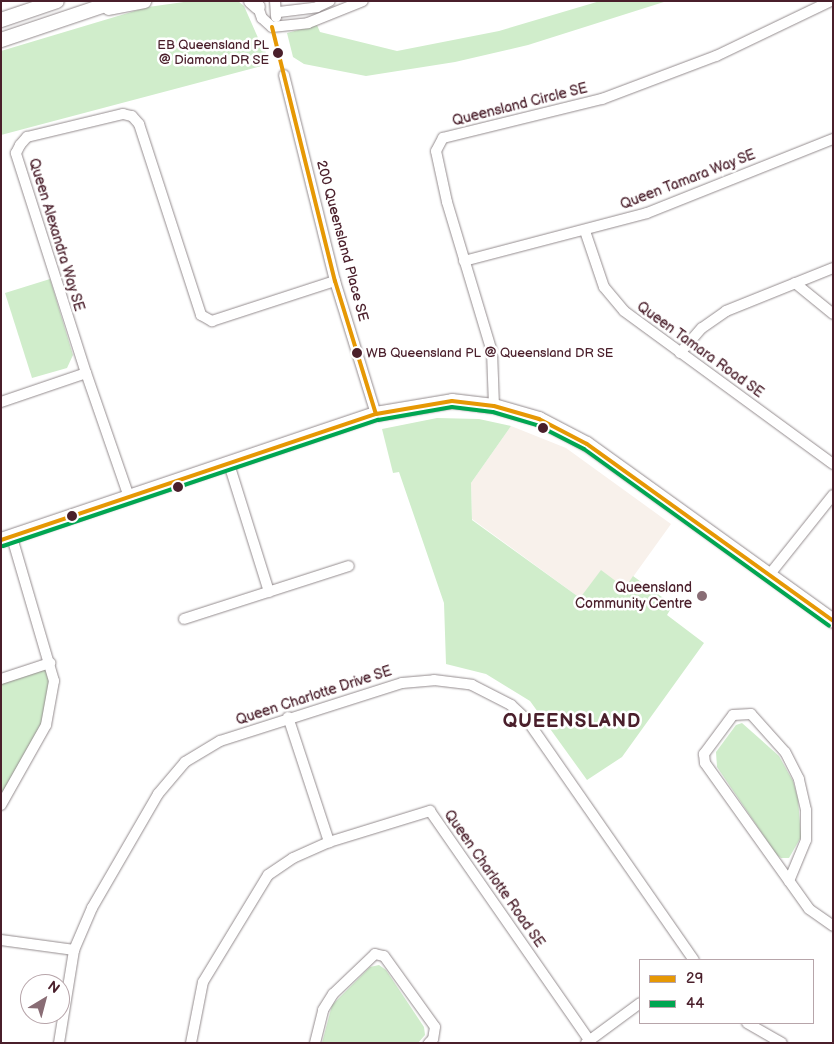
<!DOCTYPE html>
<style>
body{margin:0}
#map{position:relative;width:834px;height:1044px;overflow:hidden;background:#fff;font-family:"Balsamiq Sans",sans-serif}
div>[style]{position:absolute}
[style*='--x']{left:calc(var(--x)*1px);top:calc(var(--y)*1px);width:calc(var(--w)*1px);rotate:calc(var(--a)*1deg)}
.built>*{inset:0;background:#f8f1eb}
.green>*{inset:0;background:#d0edcb}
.roads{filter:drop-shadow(0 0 1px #948c8e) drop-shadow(0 0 1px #948c8e)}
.street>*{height:10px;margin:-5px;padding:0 5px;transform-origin:5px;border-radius:5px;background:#fff}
.secondary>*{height:14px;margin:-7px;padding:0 7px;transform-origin:7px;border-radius:7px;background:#fff}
.bus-1>*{height:4px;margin:-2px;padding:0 2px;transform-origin:2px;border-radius:2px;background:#e69804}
.bus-2>*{height:4px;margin:-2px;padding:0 2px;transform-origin:2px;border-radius:2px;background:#00a651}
.dots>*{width:14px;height:14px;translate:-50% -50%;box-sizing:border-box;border:2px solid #fff;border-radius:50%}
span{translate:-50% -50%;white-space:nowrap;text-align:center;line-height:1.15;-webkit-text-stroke:5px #fff;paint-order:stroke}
.bus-label{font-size:13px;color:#4a1f2b}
.right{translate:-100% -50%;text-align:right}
.left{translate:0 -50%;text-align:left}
.street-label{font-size:14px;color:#4a1f2b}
.poi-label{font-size:14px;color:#4a1f2b}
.district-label{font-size:19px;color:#4a1f2b;font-weight:700;letter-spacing:1px}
.frame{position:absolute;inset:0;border:2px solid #4a1f2b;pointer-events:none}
.legend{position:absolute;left:639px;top:959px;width:175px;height:65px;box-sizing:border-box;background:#fff;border:1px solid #b7a5aa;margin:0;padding:6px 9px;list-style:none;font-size:15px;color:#4a1f2b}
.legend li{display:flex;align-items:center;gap:10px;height:25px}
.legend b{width:25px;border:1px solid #b7a5aa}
.north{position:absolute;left:20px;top:974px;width:50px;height:50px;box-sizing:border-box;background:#fff;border:1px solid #b7a5aa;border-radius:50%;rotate:37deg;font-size:14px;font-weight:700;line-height:20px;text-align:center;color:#4a1f2b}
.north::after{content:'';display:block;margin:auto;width:18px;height:22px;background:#896d75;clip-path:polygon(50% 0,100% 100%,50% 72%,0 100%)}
</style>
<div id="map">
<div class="built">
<i style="clip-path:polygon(511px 426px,566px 448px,671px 524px,625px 588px,580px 598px,472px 519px,471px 483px)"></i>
</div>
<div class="green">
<i style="clip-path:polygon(191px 1px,238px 1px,244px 6px,259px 40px,263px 43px,269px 64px,1px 135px,1px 51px,148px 7px)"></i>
<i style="clip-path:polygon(600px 1px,667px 1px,528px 45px,455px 62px,366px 76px,304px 64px,293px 57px,287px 33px,317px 25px,320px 32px,397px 51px,499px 31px)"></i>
<i style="clip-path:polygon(50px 279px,73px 355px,67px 368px,32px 378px,5px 293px)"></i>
<i style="clip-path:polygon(437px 418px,479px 419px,511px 426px,471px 483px,472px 520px,580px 598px,601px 570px,625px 588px,633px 576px,673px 605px,667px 615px,704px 643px,622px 757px,587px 780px,530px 701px,486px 674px,446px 664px,444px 603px,399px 472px,393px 473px,382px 429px)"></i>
<i style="clip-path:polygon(50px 663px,54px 681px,46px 725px,7px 794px,1px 791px,1px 679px)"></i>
<i style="clip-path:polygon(742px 723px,779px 756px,793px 781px,798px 799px,801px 837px,789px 858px,781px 858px,776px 854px,717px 767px,716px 752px,736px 725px)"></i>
<i style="clip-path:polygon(379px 965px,386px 970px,424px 1027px,425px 1035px,418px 1043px,322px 1043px,332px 1005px,370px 967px)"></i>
</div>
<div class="roads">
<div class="street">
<i style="--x:256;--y:1;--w:18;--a:71"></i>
<i style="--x:262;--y:18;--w:13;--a:42"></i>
<i style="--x:272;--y:27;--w:36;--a:-6"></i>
<i style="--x:308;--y:23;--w:59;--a:-21.8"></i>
<i style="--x:275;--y:1;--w:16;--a:86"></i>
<i style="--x:279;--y:12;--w:38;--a:-7"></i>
<i style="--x:317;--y:7;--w:14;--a:-25"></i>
<i style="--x:284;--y:75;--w:212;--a:76.1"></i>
<i style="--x:335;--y:281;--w:139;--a:72.9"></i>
<i style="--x:585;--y:231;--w:59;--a:71.3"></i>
<i style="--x:604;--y:287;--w:31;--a:50"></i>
<i style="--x:624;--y:311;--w:259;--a:36.2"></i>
<i style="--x:464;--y:261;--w:189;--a:-14.7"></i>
<i style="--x:647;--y:213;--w:200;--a:-21.7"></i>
<i style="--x:795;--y:283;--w:49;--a:39.2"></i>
<i style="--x:680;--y:353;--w:33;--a:-49"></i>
<i style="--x:702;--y:328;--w:29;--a:-35"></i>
<i style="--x:726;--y:311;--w:115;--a:-21.9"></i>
<i style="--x:1;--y:402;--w:90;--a:-18.8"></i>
<i style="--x:494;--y:406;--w:54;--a:-92.1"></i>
<i style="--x:492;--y:352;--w:157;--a:-106.7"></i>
<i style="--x:447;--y:202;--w:52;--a:-102.2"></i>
<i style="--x:436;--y:151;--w:15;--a:-62"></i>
<i style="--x:443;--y:138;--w:164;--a:-13.8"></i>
<i style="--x:602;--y:99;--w:122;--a:-20.7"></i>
<i style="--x:716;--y:56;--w:127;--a:-25.6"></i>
<i style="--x:229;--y:464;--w:134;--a:72.6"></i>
<i style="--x:129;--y:497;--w:131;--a:-109.1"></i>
<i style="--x:86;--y:373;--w:231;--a:-107.7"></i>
<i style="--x:16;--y:153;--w:9;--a:-63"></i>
<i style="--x:20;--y:145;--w:11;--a:-49"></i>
<i style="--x:27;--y:137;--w:99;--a:-13.5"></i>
<i style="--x:123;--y:114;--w:9;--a:13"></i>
<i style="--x:132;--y:116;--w:11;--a:49"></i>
<i style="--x:139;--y:124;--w:201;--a:72"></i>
<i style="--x:201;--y:315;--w:13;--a:29"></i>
<i style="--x:212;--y:321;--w:129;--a:-18"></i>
<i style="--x:770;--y:574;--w:101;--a:-51.4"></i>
<i style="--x:184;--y:619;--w:173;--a:-17.8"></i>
<i style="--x:1;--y:679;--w:52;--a:-18.1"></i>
<i style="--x:288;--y:717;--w:132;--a:71.8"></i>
<i style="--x:1;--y:805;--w:92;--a:-60.6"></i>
<i style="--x:46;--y:725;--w:45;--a:-79.7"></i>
<i style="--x:54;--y:681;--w:150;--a:-106.3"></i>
<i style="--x:789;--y:881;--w:44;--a:-67.5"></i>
<i style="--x:806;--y:840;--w:30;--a:-90"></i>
<i style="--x:806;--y:810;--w:32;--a:-103"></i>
<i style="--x:799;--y:779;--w:30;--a:-117"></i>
<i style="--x:785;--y:752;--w:51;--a:-131.8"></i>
<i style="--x:751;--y:714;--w:18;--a:177"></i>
<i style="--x:733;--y:715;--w:49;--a:126.6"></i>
<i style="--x:704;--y:754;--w:9;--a:84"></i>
<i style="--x:705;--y:763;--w:179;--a:54.5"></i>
<i style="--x:809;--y:909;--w:29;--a:35"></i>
<i style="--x:1;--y:940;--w:74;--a:7.8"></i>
<i style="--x:747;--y:1023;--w:40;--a:29.7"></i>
<i style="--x:59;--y:1043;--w:94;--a:-80.8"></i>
<i style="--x:74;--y:950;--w:46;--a:-66.8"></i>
<i style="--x:92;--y:908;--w:132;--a:-59.9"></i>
<i style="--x:158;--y:794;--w:42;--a:-49.8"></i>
<i style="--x:185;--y:762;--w:41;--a:-31"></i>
<i style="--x:220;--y:741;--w:191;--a:-17.7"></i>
<i style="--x:402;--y:683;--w:32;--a:-5"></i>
<i style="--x:434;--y:680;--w:38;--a:7"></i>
<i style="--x:472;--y:685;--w:44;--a:27.1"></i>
<i style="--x:511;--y:705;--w:22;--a:43"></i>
<i style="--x:527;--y:720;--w:292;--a:55.2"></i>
<i style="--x:191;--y:1043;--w:62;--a:-78.9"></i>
<i style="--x:203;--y:982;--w:125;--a:-58.7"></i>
<i style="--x:268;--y:875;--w:30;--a:-34"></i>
<i style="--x:293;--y:858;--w:39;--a:-24"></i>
<i style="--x:329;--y:842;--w:106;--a:-17.1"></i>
<i style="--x:430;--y:811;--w:279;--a:55.2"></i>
<i style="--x:315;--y:1043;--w:34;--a:-76"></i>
<i style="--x:323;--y:1010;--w:19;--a:-58"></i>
<i style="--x:333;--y:994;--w:58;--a:-43.6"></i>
<i style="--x:375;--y:954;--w:9;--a:13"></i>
<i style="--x:384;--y:956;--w:87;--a:54.3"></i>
<i style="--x:435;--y:1027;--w:12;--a:99"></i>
<i style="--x:433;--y:1039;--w:6;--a:135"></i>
<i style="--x:586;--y:1043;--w:67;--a:-36.5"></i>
</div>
<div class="secondary">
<i style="--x:251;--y:1;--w:9;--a:41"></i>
<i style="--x:109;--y:8;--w:36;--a:-11"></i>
<i style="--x:1;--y:20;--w:59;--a:-18.7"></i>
<i style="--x:1;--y:40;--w:122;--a:-18.6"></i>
<i style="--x:1;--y:540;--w:396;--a:-18.6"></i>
<i style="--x:376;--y:414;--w:77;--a:-9.7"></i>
<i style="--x:452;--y:401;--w:42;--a:6.8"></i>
<i style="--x:494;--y:406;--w:47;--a:16.1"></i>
<i style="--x:539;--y:419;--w:54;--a:27.5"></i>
<i style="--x:587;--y:444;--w:303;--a:35.7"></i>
</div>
</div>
<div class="bus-1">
<i style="--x:272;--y:27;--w:262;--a:76.1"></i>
<i style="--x:335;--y:281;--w:139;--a:72.9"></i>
<i style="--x:1;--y:540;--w:396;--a:-18.6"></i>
<i style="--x:376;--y:414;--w:77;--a:-9.7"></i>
<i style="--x:452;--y:401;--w:42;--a:6.8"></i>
<i style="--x:494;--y:406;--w:47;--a:16.1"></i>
<i style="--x:539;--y:419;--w:54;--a:27.5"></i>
<i style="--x:587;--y:444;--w:303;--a:35.7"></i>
</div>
<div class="bus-2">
<i style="--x:3;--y:546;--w:396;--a:-18.6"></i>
<i style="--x:378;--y:420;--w:75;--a:-10"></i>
<i style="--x:452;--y:407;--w:41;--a:7"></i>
<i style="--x:493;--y:412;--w:46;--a:16.5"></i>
<i style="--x:537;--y:425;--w:53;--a:27.1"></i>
<i style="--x:584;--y:449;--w:302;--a:35.8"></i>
</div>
<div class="dots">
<i style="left:278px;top:53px;background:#4a1f2b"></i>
<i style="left:357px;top:353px;background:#4a1f2b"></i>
<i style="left:543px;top:428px;background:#4a1f2b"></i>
<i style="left:178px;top:487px;background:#4a1f2b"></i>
<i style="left:72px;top:516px;background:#4a1f2b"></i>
<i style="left:702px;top:596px;background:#896d75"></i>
</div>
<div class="bus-label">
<span class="right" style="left:269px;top:53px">EB Queensland PL<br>@ Diamond DR SE</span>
<span class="left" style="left:366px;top:353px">WB Queensland PL @ Queensland DR SE</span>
</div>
<div class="street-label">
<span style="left:520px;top:105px;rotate:-14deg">Queensland Circle SE</span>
<span style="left:688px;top:180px;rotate:-21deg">Queen Tamara Way SE</span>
<span style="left:56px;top:235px;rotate:73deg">Queen Alexandra Way SE</span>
<span style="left:342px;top:241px;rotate:75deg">200 Queensland Place SE</span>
<span style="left:700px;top:350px;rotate:36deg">Queen Tamara Road SE</span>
<span style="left:314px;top:696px;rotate:-18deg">Queen Charlotte Drive SE</span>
<span style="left:494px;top:879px;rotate:55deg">Queen Charlotte Road SE</span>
</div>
<div class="poi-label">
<span class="right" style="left:692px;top:596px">Queensland<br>Community Centre</span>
</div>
<div class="district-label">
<span style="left:572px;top:722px">QUEENSLAND</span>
</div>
<div class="frame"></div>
<ul class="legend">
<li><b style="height:6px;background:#e69804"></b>29</li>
<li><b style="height:6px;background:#00a651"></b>44</li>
</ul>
<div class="north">N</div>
</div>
